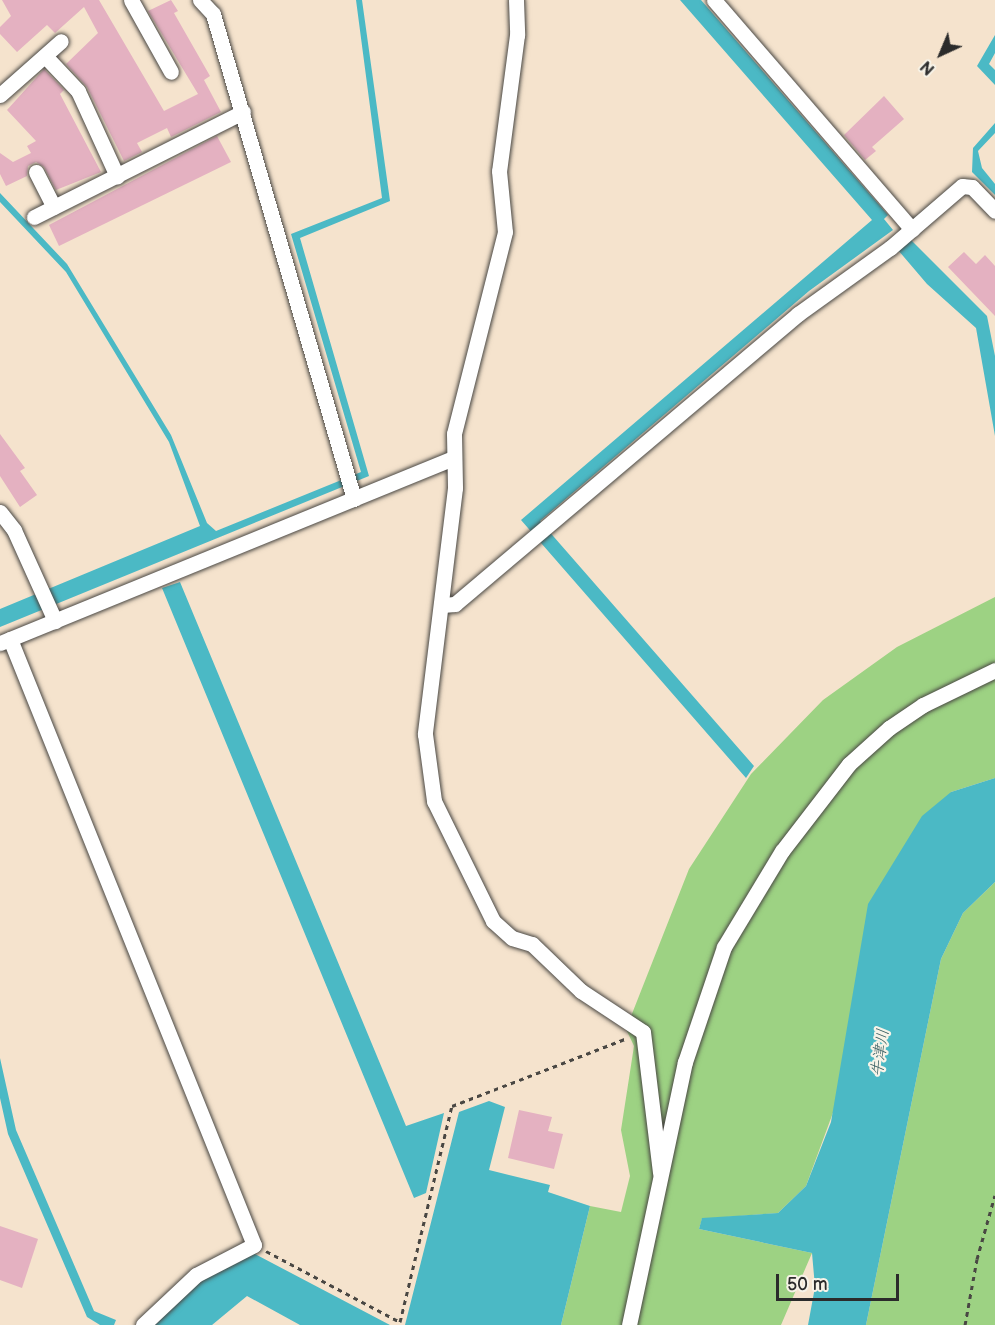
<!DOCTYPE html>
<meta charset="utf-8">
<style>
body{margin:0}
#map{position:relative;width:995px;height:1325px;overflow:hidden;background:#f5e3cd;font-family:"Balsamiq Sans","Klee One",sans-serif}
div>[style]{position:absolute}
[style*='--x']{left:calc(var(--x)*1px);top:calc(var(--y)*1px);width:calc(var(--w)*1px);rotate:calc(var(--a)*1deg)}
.green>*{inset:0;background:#9dd283}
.water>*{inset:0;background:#4bb9c5}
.building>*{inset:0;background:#e4b1c1}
.path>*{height:3px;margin-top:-1.5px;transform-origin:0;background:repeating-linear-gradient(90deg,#494743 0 4.5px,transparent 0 9px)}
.roads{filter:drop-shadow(0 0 2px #494743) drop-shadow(0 0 2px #494743)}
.street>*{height:15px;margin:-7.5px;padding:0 7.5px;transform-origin:7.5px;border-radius:7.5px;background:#fff}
span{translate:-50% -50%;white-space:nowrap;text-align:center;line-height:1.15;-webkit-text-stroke:4.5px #f7f3e8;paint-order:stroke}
.water-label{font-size:16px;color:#365d61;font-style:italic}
.north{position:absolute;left:911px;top:24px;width:60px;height:60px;-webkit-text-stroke:4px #f7f3e8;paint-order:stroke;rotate:224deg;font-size:16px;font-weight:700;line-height:24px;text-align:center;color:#2b2b2b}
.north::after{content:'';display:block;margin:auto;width:21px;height:27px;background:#2b2b2b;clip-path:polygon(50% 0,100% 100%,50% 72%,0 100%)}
.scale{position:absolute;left:776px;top:1274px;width:123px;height:27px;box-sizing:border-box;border:3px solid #2b2b2b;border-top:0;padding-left:8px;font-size:18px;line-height:21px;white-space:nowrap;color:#2b2b2b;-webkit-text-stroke:4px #f7f3e8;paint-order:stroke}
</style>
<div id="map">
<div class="green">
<i style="clip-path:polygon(995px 597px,995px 778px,951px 792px,806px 1186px,778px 1213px,702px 1219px,699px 1229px,812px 1253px,781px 1325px,561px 1325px,590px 1206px,621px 1212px,630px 1176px,621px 1130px,634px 1046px,626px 1029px,689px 869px,751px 774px,823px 700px,897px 647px)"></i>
<i style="clip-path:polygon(995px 882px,995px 1325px,866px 1325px,941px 959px,963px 913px)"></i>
</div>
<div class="water">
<i style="clip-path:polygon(356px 0,362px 0,390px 201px,300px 238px,369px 476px,0 627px,0 609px,200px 526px,169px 442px,66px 272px,0 202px,0 193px,67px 264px,171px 435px,207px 523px,216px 531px,361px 472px,291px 234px,382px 198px)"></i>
<i style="clip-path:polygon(680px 0,701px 0,888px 215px,884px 219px,893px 230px,809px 291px,540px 521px,754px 766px,746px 778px,521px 520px,872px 220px)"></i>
<i style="clip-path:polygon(995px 35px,995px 53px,989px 64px,995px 70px,995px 85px,977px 66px)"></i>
<i style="clip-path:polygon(995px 123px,995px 133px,978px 151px,982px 168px,995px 184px,995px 195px,972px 172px,973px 148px)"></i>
<i style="clip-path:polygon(911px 240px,987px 316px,995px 356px,995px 436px,976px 328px,927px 284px,898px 250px)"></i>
<i style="clip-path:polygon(180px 582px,406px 1126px,444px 1113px,426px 1193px,414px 1198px,162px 588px)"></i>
<i style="clip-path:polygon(995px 778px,995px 882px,963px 913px,941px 959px,866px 1325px,808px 1325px,815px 1287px,812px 1253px,699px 1229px,702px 1218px,778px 1213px,806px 1186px,831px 1122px,868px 904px,922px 816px,951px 792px)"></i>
<i style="clip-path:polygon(0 1058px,16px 1130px,94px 1311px,116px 1320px,114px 1325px,100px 1325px,87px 1317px,8px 1134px,0 1098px)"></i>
<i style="clip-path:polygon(489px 1101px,505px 1107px,489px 1170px,550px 1185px,548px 1192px,590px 1206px,561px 1325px,405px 1325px,459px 1112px)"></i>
<i style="clip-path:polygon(253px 1253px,390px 1325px,300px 1325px,247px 1296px,212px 1325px,152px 1325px,198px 1280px)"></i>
</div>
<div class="building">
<i style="clip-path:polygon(2px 0,99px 0,164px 111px,198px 94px,148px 11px,171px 0,178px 11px,174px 13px,210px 76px,204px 80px,221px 112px,171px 137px,167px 128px,137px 143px,142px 152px,124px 161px,87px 87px,66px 64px,98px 33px,84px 7px,55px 33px,47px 25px,17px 52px,0 34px,0 27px,11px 16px)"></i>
<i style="clip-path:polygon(44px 69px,64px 90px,60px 94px,101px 172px,56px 190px,44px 167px,36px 162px,28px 166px,27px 176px,6px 186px,0 174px,0 153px,13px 162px,31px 153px,27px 146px,36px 141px,7px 110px)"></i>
<i style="clip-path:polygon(884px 96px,904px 119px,872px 147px,876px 151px,865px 160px,844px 135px)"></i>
<i style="clip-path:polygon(217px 136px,231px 162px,59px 246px,49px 225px)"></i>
<i style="clip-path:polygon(964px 252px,976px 264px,985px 255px,995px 266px,995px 316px,948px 267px)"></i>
<i style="clip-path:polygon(0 434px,25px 468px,20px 471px,37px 495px,20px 507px,0 476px)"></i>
<i style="clip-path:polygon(519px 1110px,552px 1117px,548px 1131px,563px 1134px,554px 1169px,508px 1158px)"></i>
<i style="clip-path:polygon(0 1226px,38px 1239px,22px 1288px,0 1280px)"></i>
</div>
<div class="path">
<i style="--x:266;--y:1251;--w:152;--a:27.9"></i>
<i style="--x:400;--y:1322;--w:222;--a:-76.5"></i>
<i style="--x:452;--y:1106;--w:188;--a:-21.2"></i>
<i style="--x:965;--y:1325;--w:67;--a:-79.7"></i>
<i style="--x:977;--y:1259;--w:66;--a:-74.3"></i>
</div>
<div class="roads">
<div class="street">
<i style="--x:131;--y:0;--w:82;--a:60.9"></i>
<i style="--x:200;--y:0;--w:19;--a:47"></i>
<i style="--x:213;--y:14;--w:505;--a:73.79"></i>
<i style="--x:516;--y:0;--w:35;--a:88"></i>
<i style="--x:517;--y:35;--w:137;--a:97.5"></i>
<i style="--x:499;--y:171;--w:61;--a:84.4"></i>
<i style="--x:505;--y:232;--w:208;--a:104.2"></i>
<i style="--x:454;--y:434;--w:54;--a:88.9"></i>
<i style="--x:455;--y:488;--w:248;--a:97"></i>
<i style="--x:425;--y:734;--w:68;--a:82.3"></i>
<i style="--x:434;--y:801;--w:134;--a:63.8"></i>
<i style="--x:493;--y:921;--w:25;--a:42"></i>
<i style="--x:512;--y:938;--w:21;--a:17"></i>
<i style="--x:532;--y:944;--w:68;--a:43.8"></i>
<i style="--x:581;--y:991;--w:74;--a:33.5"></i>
<i style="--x:643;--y:1032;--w:142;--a:83.1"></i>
<i style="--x:714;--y:0;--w:303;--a:49.2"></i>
<i style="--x:45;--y:56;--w:48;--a:46.7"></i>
<i style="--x:78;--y:91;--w:94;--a:65.4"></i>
<i style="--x:0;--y:95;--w:81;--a:-41.5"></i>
<i style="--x:36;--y:172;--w:39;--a:63"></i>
<i style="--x:34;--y:217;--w:234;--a:-26.7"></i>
<i style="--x:0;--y:512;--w:23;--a:52"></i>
<i style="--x:14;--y:530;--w:100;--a:65.7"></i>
<i style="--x:442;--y:605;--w:13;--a:-4"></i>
<i style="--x:455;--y:604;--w:449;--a:-40.2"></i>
<i style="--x:798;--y:314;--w:113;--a:-35.7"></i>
<i style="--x:890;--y:248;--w:95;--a:-40.7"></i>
<i style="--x:962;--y:186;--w:10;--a:6"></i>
<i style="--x:972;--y:187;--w:33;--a:46"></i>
<i style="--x:10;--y:639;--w:653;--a:68.07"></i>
<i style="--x:254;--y:1245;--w:65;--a:152.7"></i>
<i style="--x:196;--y:1275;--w:73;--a:136.7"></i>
<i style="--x:0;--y:643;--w:488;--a:-22.2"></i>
<i style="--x:629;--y:1325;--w:269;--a:-78"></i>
<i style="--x:685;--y:1062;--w:121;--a:-71.3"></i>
<i style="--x:724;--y:947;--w:112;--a:-58.9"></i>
<i style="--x:782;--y:851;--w:110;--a:-52.4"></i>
<i style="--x:849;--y:764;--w:54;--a:-42"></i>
<i style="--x:889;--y:728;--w:41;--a:-34.1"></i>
<i style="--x:923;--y:705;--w:80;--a:-25.9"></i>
</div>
</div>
<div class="water-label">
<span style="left:881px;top:1053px;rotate:-82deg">牛津川</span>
</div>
<div class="north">N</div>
<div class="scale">50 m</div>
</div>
